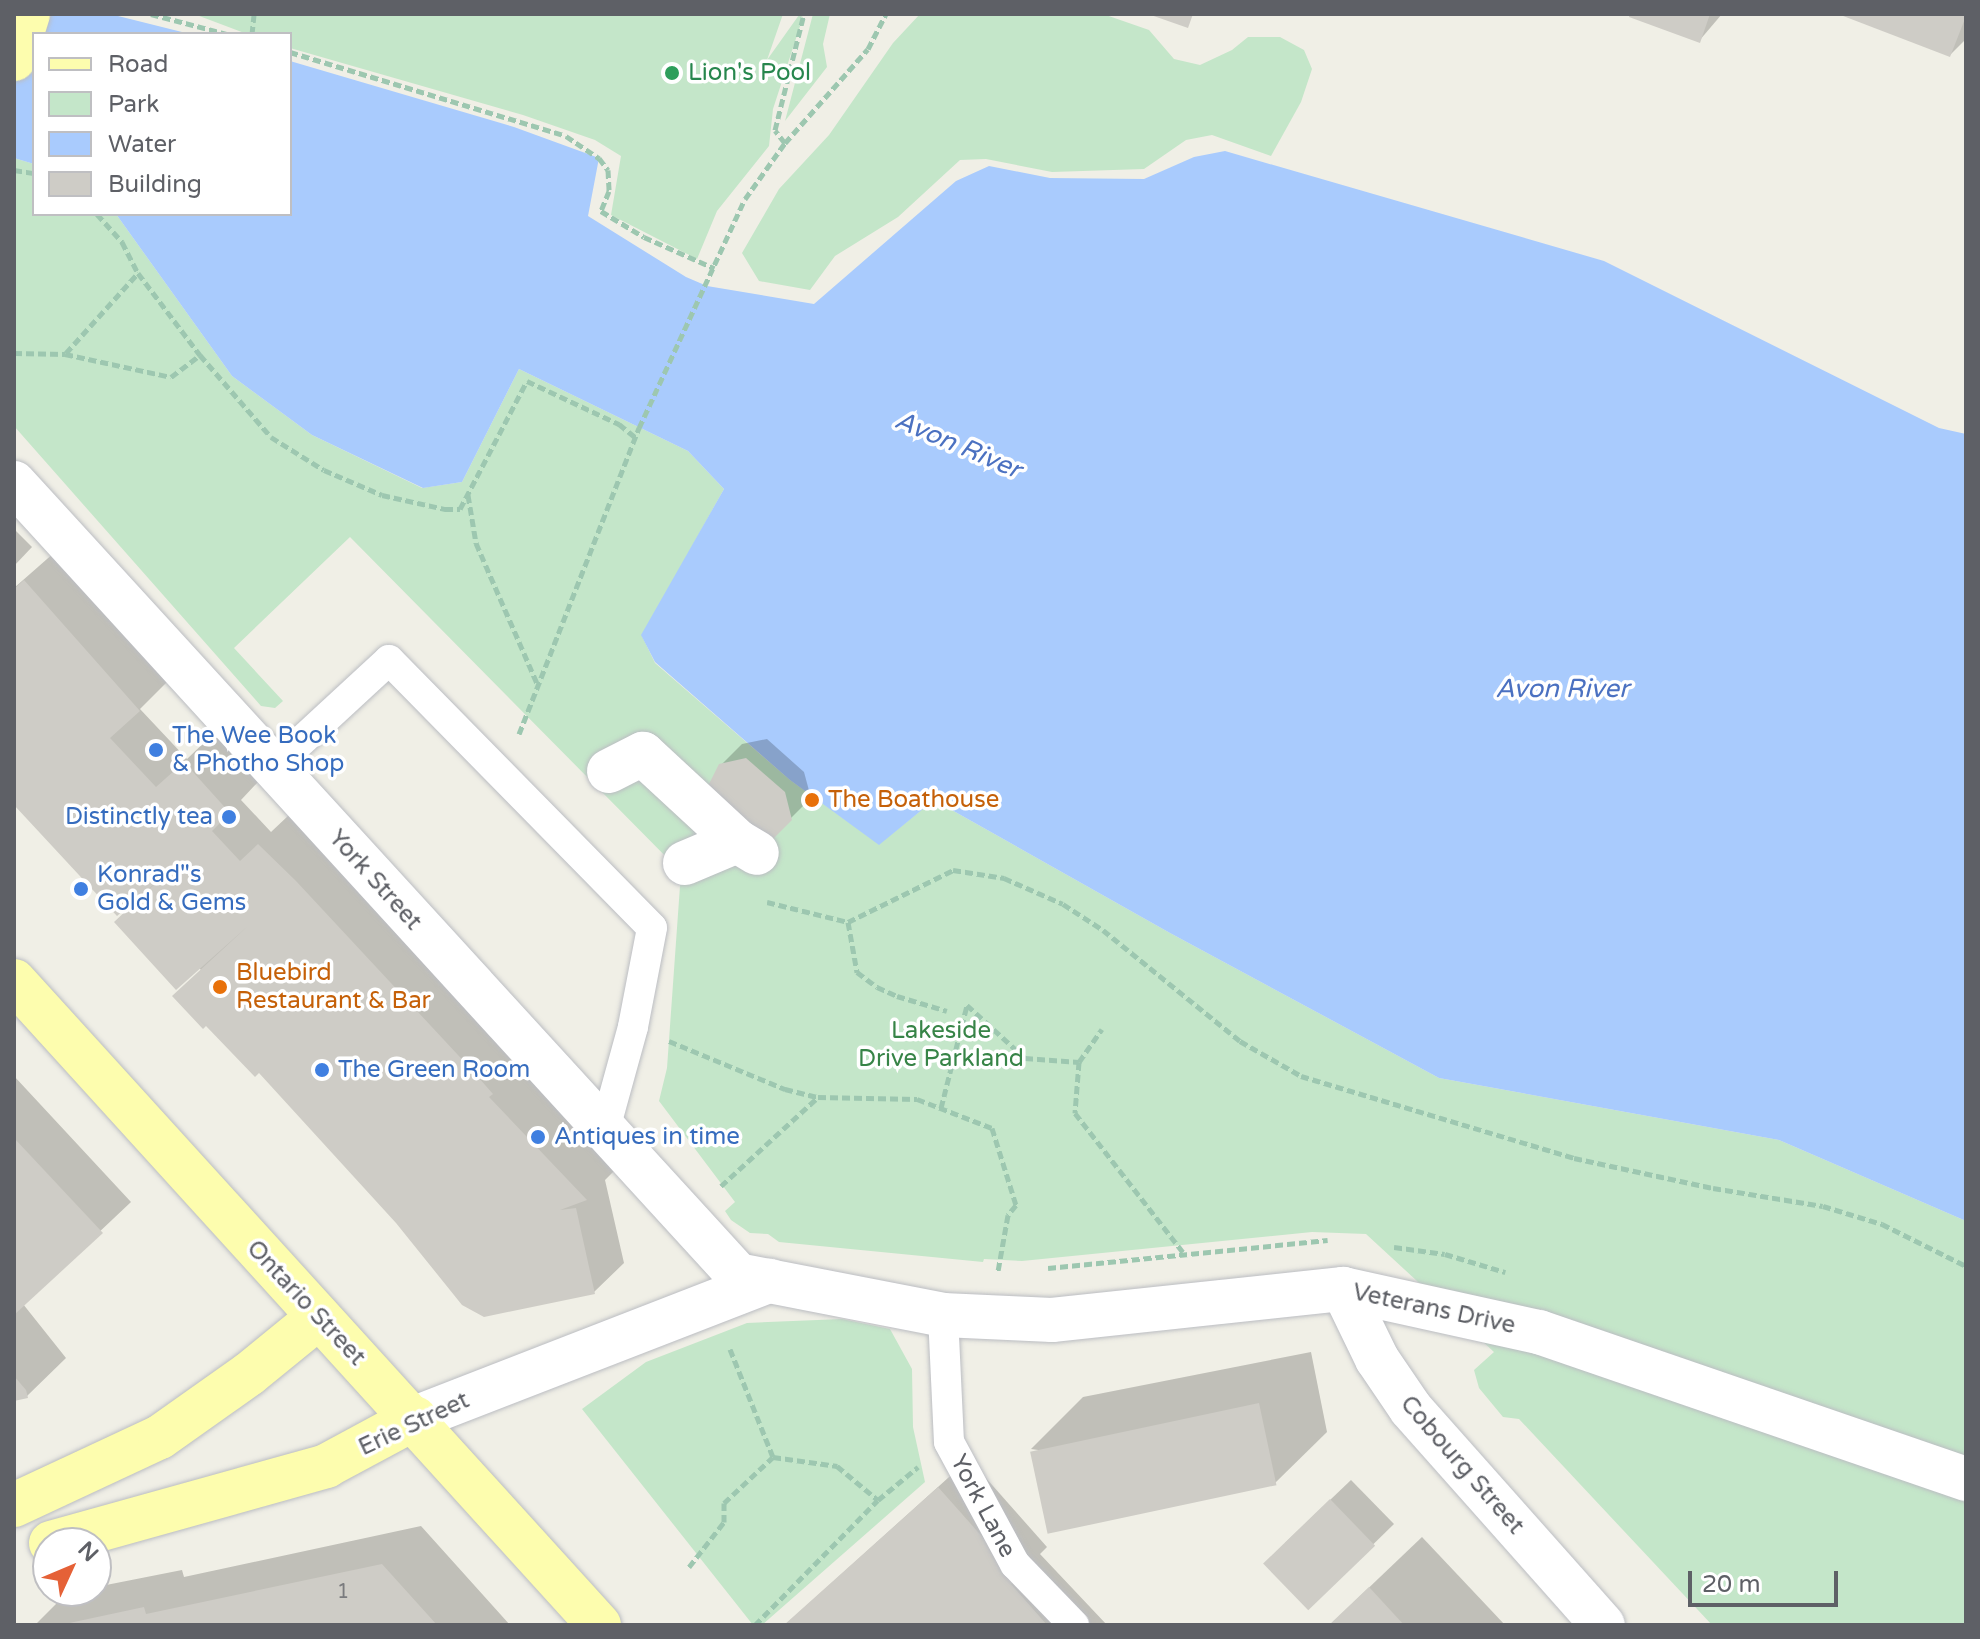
<!DOCTYPE html>
<style>
body{margin:0}
#map{position:relative;width:1980px;height:1639px;overflow:hidden;background:#f0efe6;font-family:"Varela Round",sans-serif}
div>[style]{position:absolute}
[style*='--x']{left:calc(var(--x)*1px);top:calc(var(--y)*1px);width:calc(var(--w)*1px);rotate:calc(var(--a)*1deg)}
.green>*{inset:0;background:#c4e6c9}
.water>*{inset:0;background:#a9cbfd}
.shadow>*{inset:0;background:#0003}
.building>*{inset:0;background:#ceccc6;transform-origin:0 0}
.path>*{height:5px;margin-top:-2.5px;transform-origin:0;background:repeating-linear-gradient(90deg,#9dc7b0 0 8px,transparent 0 12px)}
.roads{filter:drop-shadow(0 0 2px #bbbdc2) drop-shadow(0 0 2px #bbbdc2)}
.service>*{height:30px;margin:-15px;padding:0 15px;transform-origin:15px;border-radius:15px;background:#fff}
.pedestrian>*{height:44px;margin:-22px;padding:0 22px;transform-origin:22px;border-radius:22px;background:#fff}
.minor>*{height:44px;margin:-22px;padding:0 22px;transform-origin:22px;border-radius:22px;background:#fff}
.primary>*{height:44px;margin:-22px;padding:0 22px;transform-origin:22px;border-radius:22px;background:#fdfdae}
.dots>*{width:22px;height:22px;translate:-50% -50%;box-sizing:border-box;border:4px solid #fff;border-radius:50%}
span{translate:-50% -50%;white-space:nowrap;text-align:center;line-height:1.15;-webkit-text-stroke:7px #fff;paint-order:stroke}
.number-label{font-size:20px;color:#7a7b7e}
.number-label span{-webkit-text-stroke-width:0}
.leisure-label{font-size:24px;color:#27864d}
.left{translate:0 -50%;text-align:left}
.shop-label{font-size:24px;color:#366cbe}
.right{translate:-100% -50%;text-align:right}
.food-label{font-size:24px;color:#c56008}
.street-label{font-size:24px;color:#5e6066}
.park-label{font-size:24px;color:#378447}
.water-label{font-size:26px;color:#4b71c1;font-style:italic}
.frame{position:absolute;inset:0;border:16px solid #5e6066;pointer-events:none}
.legend{position:absolute;left:32px;top:32px;width:260px;height:184px;box-sizing:border-box;background:#fff;border:2px solid #bfbfc2;margin:0;padding:10px 14px;list-style:none;font-size:24px;color:#5e6066}
.legend li{display:flex;align-items:center;gap:16px;height:40px}
.legend b{width:40px;border:2px solid #bfbfc2}
.north{position:absolute;left:32px;top:1527px;width:80px;height:80px;box-sizing:border-box;background:#fff;border:2px solid #bfbfc2;border-radius:50%;rotate:46deg;font-size:22px;font-weight:700;line-height:32px;text-align:center;color:#5e6066}
.north::after{content:'';display:block;margin:auto;width:28px;height:36px;background:#e56137;clip-path:polygon(50% 0,100% 100%,50% 72%,0 100%)}
.scale{position:absolute;left:1688px;top:1571px;width:150px;height:36px;box-sizing:border-box;border:4px solid #5e6066;border-top:0;padding-left:10px;font-size:24px;line-height:28px;white-space:nowrap;color:#5e6066;-webkit-text-stroke:6px #fff;paint-order:stroke}
</style>
<div id="map">
<div class="green">
<i style="clip-path:polygon(194px 14px,783px 14px,767px 60px,799px 15px,803px 17px,773px 109px,769px 146px,717px 211px,697px 259px,611px 215px,621px 156px,595px 140px,523px 115px,290px 48px,290px 34px,247px 34px)"></i>
<i style="clip-path:polygon(813px 14px,830px 14px,823px 44px,827px 67px,785px 121px)"></i>
<i style="clip-path:polygon(920px 14px,1103px 14px,1149px 30px,1174px 59px,1200px 65px,1232px 50px,1248px 37px,1280px 37px,1304px 50px,1312px 69px,1301px 102px,1271px 156px,1212px 135px,1186px 140px,1144px 169px,1052px 172px,986px 159px,960px 160px,898px 217px,835px 256px,810px 290px,759px 281px,742px 253px,779px 189px,829px 135px,893px 43px)"></i>
<i style="clip-path:polygon(14px 158px,34px 164px,34px 214px,116px 214px,232px 376px,312px 435px,422px 488px,462px 482px,519px 369px,688px 451px,724px 489px,642px 636px,655px 663px,790px 780px,879px 844px,934px 800px,1170px 933px,1439px 1078px,1779px 1140px,1966px 1221px,1966px 1625px,1712px 1625px,1519px 1419px,1503px 1417px,1479px 1388px,1474px 1370px,1494px 1352px,1366px 1234px,1312px 1232px,1022px 1261px,984px 1259px,983px 1262px,779px 1242px,768px 1234px,750px 1233px,731px 1220px,725px 1211px,735px 1202px,659px 1101px,667px 1068px,681px 872px,350px 537px,234px 648px,283px 701px,275px 708px,261px 706px,14px 426px)"></i>
<i style="clip-path:polygon(842px 1319px,890px 1329px,912px 1369px,913px 1427px,925px 1482px,762px 1625px,753px 1625px,582px 1409px,646px 1362px,747px 1323px)"></i>
</div>
<div class="water">
<i style="clip-path:polygon(14px 14px,110px 14px,190px 34px,34px 34px,34px 164px,14px 158px)"></i>
<i style="clip-path:polygon(290px 61px,514px 127px,599px 158px,588px 216px,686px 277px,707px 286px,814px 304px,956px 181px,989px 166px,1050px 178px,1144px 179px,1194px 157px,1225px 151px,1604px 261px,1939px 428px,1966px 434px,1966px 1221px,1779px 1140px,1439px 1078px,1170px 933px,934px 800px,879px 845px,790px 780px,655px 662px,641px 635px,724px 489px,688px 451px,519px 369px,462px 482px,423px 488px,312px 435px,232px 376px,116px 214px,290px 214px)"></i>
</div>
<div class="shadow">
<i style="clip-path:polygon(1633px 14px,1722px 14px,1699px 41px)"></i>
<i style="clip-path:polygon(1843px 14px,1966px 14px,1966px 39px,1950px 55px)"></i>
<i style="clip-path:polygon(14px 529px,32px 547px,14px 566px)"></i>
<i style="clip-path:polygon(55px 552px,169px 680px,140px 709px,187px 759px,214px 733px,258px 782px,241px 800px,271px 832px,289px 815px,616px 1169px,605px 1180px,624px 1263px,594px 1292px,201px 970px,136px 899px,14px 804px,14px 588px)"></i>
<i style="clip-path:polygon(767px 739px,804px 772px,811px 798px,771px 838px,721px 765px,742px 744px)"></i>
<i style="clip-path:polygon(14px 1076px,131px 1202px,23px 1304px,66px 1358px,27px 1396px,14px 1399px)"></i>
<i style="clip-path:polygon(1311px 1352px,1327px 1432px,1275px 1483px,1031px 1449px,1083px 1397px)"></i>
<i style="clip-path:polygon(969px 1459px,1047px 1547px,1040px 1554px,1107px 1625px,785px 1625px)"></i>
<i style="clip-path:polygon(1351px 1480px,1394px 1524px,1308px 1608px,1285px 1543px)"></i>
<i style="clip-path:polygon(421px 1526px,510px 1625px,35px 1625px,68px 1592px,96px 1591px,96px 1587px,182px 1570px,184px 1577px)"></i>
<i style="clip-path:polygon(1422px 1537px,1505px 1625px,1330px 1625px,1357px 1599px)"></i>
</div>
<div class="building">
<i style="clip-path:polygon(1148px 14px,1193px 14px,1188px 28px)"></i>
<i style="clip-path:polygon(1630px 14px,1710px 14px,1700px 43px,1629px 17px)"></i>
<i style="clip-path:polygon(1838px 14px,1966px 14px,1966px 16px,1950px 57px)"></i>
<i style="clip-path:polygon(24px 580px,140px 711px,110px 738px,156px 787px,184px 762px,230px 813px,212px 831px,240px 861px,258px 844px,296px 881px,471px 1069px,493px 1094px,489px 1097px,587px 1200px,560px 1210px,576px 1208px,595px 1294px,484px 1317px,462px 1305px,396px 1223px,259px 1073px,255px 1077px,206px 1026px,203px 1029px,172px 996px,248px 926px,176px 990px,114px 922px,160px 879px,117px 916px,14px 805px,14px 589px)"></i>
<i style="clip-path:polygon(746px 758px,785px 792px,792px 820px,772px 840px,709px 808px,708px 786px,719px 764px)"></i>
<i style="clip-path:polygon(14px 1138px,103px 1233px,14px 1315px)"></i>
<i style="clip-path:polygon(14px 1376px,26px 1390px,28px 1398px,14px 1401px)"></i>
<i style="left:1259px;top:1403px;width:84px;height:234px;rotate:78deg"></i>
<i style="clip-path:polygon(938px 1487px,1019px 1578px,1011px 1584px,1047px 1625px,784px 1625px)"></i>
<i style="left:1330px;top:1499px;width:65px;height:93px;rotate:46deg"></i>
<i style="clip-path:polygon(382px 1564px,437px 1625px,60px 1625px,144px 1607px,146px 1614px)"></i>
<i style="clip-path:polygon(1369px 1587px,1404px 1625px,1329px 1625px)"></i>
</div>
<div class="path">
<i style="--x:151;--y:14;--w:79;--a:14.7"></i>
<i style="--x:252;--y:34;--w:20;--a:-84"></i>
<i style="--x:290;--y:52;--w:288;--a:16.9"></i>
<i style="--x:566;--y:136;--w:40;--a:34"></i>
<i style="--x:599;--y:158;--w:15;--a:53"></i>
<i style="--x:608;--y:170;--w:21;--a:87"></i>
<i style="--x:609;--y:191;--w:22;--a:112"></i>
<i style="--x:601;--y:211;--w:50;--a:31.2"></i>
<i style="--x:644;--y:237;--w:77;--a:23.9"></i>
<i style="--x:785;--y:143;--w:16;--a:-128"></i>
<i style="--x:775;--y:130;--w:120;--a:-76"></i>
<i style="--x:14;--y:170;--w:20;--a:9"></i>
<i style="--x:97;--y:214;--w:38;--a:48"></i>
<i style="--x:122;--y:242;--w:35;--a:63"></i>
<i style="--x:138;--y:273;--w:103;--a:52.9"></i>
<i style="--x:200;--y:355;--w:108;--a:49.1"></i>
<i style="--x:271;--y:437;--w:62;--a:31.9"></i>
<i style="--x:324;--y:470;--w:63;--a:23.3"></i>
<i style="--x:382;--y:495;--w:65;--a:12.5"></i>
<i style="--x:445;--y:509;--w:15;--a:0"></i>
<i style="--x:460;--y:509;--w:144;--a:-62.4"></i>
<i style="--x:527;--y:381;--w:102;--a:25.1"></i>
<i style="--x:619;--y:424;--w:21;--a:39"></i>
<i style="--x:14;--y:353;--w:51;--a:1.1"></i>
<i style="--x:65;--y:354;--w:108;--a:12.2"></i>
<i style="--x:171;--y:377;--w:36;--a:-37"></i>
<i style="--x:66;--y:353;--w:108;--a:-48"></i>
<i style="--x:468;--y:495;--w:49;--a:80.5"></i>
<i style="--x:476;--y:543;--w:153;--a:66.5"></i>
<i style="--x:519;--y:734;--w:329;--a:-68.6"></i>
<i style="--x:639;--y:428;--w:252;--a:-65.2"></i>
<i style="--x:745;--y:199;--w:69;--a:-54.5"></i>
<i style="--x:785;--y:143;--w:125;--a:-48.6"></i>
<i style="--x:868;--y:49;--w:39;--a:-63"></i>
<i style="--x:767;--y:902;--w:83;--a:13.9"></i>
<i style="--x:848;--y:922;--w:117;--a:-26.3"></i>
<i style="--x:953;--y:870;--w:52;--a:8.9"></i>
<i style="--x:1004;--y:878;--w:64;--a:23.8"></i>
<i style="--x:1063;--y:904;--w:48;--a:33"></i>
<i style="--x:1103;--y:930;--w:176;--a:39"></i>
<i style="--x:1240;--y:1041;--w:70;--a:29.8"></i>
<i style="--x:1301;--y:1076;--w:285;--a:16.7"></i>
<i style="--x:1574;--y:1158;--w:142;--a:12.2"></i>
<i style="--x:1713;--y:1188;--w:111;--a:9.3"></i>
<i style="--x:1823;--y:1206;--w:62;--a:17"></i>
<i style="--x:1882;--y:1224;--w:94;--a:26.6"></i>
<i style="--x:848;--y:922;--w:51;--a:79.8"></i>
<i style="--x:857;--y:972;--w:25;--a:37"></i>
<i style="--x:877;--y:987;--w:22;--a:24"></i>
<i style="--x:897;--y:996;--w:52;--a:16.7"></i>
<i style="--x:669;--y:1041;--w:126;--a:22.5"></i>
<i style="--x:785;--y:1089;--w:33;--a:14"></i>
<i style="--x:1079;--y:1062;--w:40;--a:-55.1"></i>
<i style="--x:941;--y:1108;--w:106;--a:-75.8"></i>
<i style="--x:967;--y:1005;--w:79;--a:42.4"></i>
<i style="--x:1025;--y:1058;--w:54;--a:4.2"></i>
<i style="--x:1079;--y:1062;--w:51;--a:94.5"></i>
<i style="--x:1075;--y:1113;--w:176;--a:52.2"></i>
<i style="--x:721;--y:1186;--w:132;--a:-42.5"></i>
<i style="--x:818;--y:1097;--w:99;--a:1.2"></i>
<i style="--x:917;--y:1099;--w:80;--a:21.1"></i>
<i style="--x:992;--y:1128;--w:81;--a:72.7"></i>
<i style="--x:1016;--y:1205;--w:13;--a:129"></i>
<i style="--x:1008;--y:1215;--w:57;--a:100.1"></i>
<i style="--x:1394;--y:1247;--w:51;--a:7.8"></i>
<i style="--x:1445;--y:1254;--w:63;--a:16.7"></i>
<i style="--x:1048;--y:1268;--w:281;--a:-5.7"></i>
<i style="--x:730;--y:1349;--w:116;--a:68.3"></i>
<i style="--x:773;--y:1457;--w:65;--a:8"></i>
<i style="--x:837;--y:1466;--w:53;--a:39.7"></i>
<i style="--x:689;--y:1567;--w:57;--a:-52.1"></i>
<i style="--x:724;--y:1522;--w:19;--a:-90"></i>
<i style="--x:724;--y:1503;--w:67;--a:-43.2"></i>
<i style="--x:755;--y:1625;--w:175;--a:-45.5"></i>
<i style="--x:878;--y:1500;--w:52;--a:-39.5"></i>
</div>
<div class="roads">
<div class="service">
<i style="--x:272;--y:768;--w:159;--a:-42.7"></i>
<i style="--x:389;--y:660;--w:375;--a:45.5"></i>
<i style="--x:652;--y:928;--w:101;--a:100.9"></i>
<i style="--x:633;--y:1027;--w:109;--a:105.4"></i>
<i style="--x:943;--y:1315;--w:127;--a:87.3"></i>
<i style="--x:949;--y:1442;--w:139;--a:61.6"></i>
<i style="--x:1015;--y:1564;--w:85;--a:46"></i>
</div>
<div class="pedestrian">
<i style="--x:609;--y:771;--w:38;--a:-27"></i>
<i style="--x:643;--y:754;--w:128;--a:42.8"></i>
<i style="--x:685;--y:863;--w:56;--a:-22.9"></i>
<i style="--x:737;--y:841;--w:23;--a:31"></i>
</div>
<div class="minor">
<i style="--x:14;--y:483;--w:1073;--a:47.57"></i>
<i style="--x:738;--y:1275;--w:209;--a:11"></i>
<i style="--x:943;--y:1315;--w:109;--a:2.6"></i>
<i style="--x:1052;--y:1320;--w:293;--a:-6.1"></i>
<i style="--x:1343;--y:1289;--w:201;--a:12.4"></i>
<i style="--x:1539;--y:1332;--w:452;--a:19"></i>
<i style="--x:1343;--y:1289;--w:78;--a:64.1"></i>
<i style="--x:1377;--y:1359;--w:60;--a:55.8"></i>
<i style="--x:1411;--y:1409;--w:289;--a:48.4"></i>
<i style="--x:415;--y:1418;--w:380;--a:-21.2"></i>
</div>
<div class="primary">
<i style="--x:14;--y:59;--w:47;--a:-72.7"></i>
<i style="--x:14;--y:981;--w:870;--a:47.75"></i>
<i style="--x:14;--y:1505;--w:161;--a:-25"></i>
<i style="--x:160;--y:1437;--w:109;--a:-35.3"></i>
<i style="--x:249;--y:1374;--w:90;--a:-39.2"></i>
<i style="--x:51;--y:1543;--w:286;--a:-15.6"></i>
<i style="--x:326;--y:1466;--w:101;--a:-28.3"></i>
</div>
</div>
<div class="dots">
<i style="left:672px;top:73px;background:#2e9e5b"></i>
<i style="left:156px;top:750px;background:#3f7fe0"></i>
<i style="left:812px;top:800px;background:#e8710a"></i>
<i style="left:229px;top:817px;background:#3f7fe0"></i>
<i style="left:81px;top:889px;background:#3f7fe0"></i>
<i style="left:220px;top:987px;background:#e8710a"></i>
<i style="left:322px;top:1070px;background:#3f7fe0"></i>
<i style="left:538px;top:1137px;background:#3f7fe0"></i>
</div>
<div class="number-label">
<span style="left:343px;top:1592px">1</span>
</div>
<div class="leisure-label">
<span class="left" style="left:688px;top:73px">Lion's Pool</span>
</div>
<div class="shop-label">
<span class="left" style="left:172px;top:750px">The Wee Book<br>&amp; Photho Shop</span>
<span class="right" style="left:213px;top:817px">Distinctly tea</span>
<span class="left" style="left:97px;top:889px">Konrad"s<br>Gold &amp; Gems</span>
<span class="left" style="left:338px;top:1070px">The Green Room</span>
<span class="left" style="left:554px;top:1137px">Antiques in time</span>
</div>
<div class="food-label">
<span class="left" style="left:828px;top:800px">The Boathouse</span>
<span class="left" style="left:236px;top:987px">Bluebird<br>Restaurant &amp; Bar</span>
</div>
<div class="street-label">
<span style="left:375px;top:880px;rotate:48deg">York Street</span>
<span style="left:306px;top:1303px;rotate:47deg">Ontario Street</span>
<span style="left:1434px;top:1309px;rotate:12deg">Veterans Drive</span>
<span style="left:414px;top:1424px;rotate:-25deg">Erie Street</span>
<span style="left:1462px;top:1465px;rotate:49deg">Cobourg Street</span>
<span style="left:983px;top:1506px;rotate:62deg">York Lane</span>
</div>
<div class="park-label">
<span style="left:941px;top:1045px">Lakeside<br>Drive Parkland</span>
</div>
<div class="water-label">
<span style="left:958px;top:445px;rotate:23deg">Avon River</span>
<span style="left:1562px;top:689px">Avon River</span>
</div>
<div class="frame"></div>
<ul class="legend">
<li><b style="height:10px;background:#fdfdae"></b>Road</li>
<li><b style="height:22px;background:#c4e6c9"></b>Park</li>
<li><b style="height:22px;background:#a9cbfd"></b>Water</li>
<li><b style="height:22px;background:#ceccc6"></b>Building</li>
</ul>
<div class="north">N</div>
<div class="scale">20 m</div>
</div>
